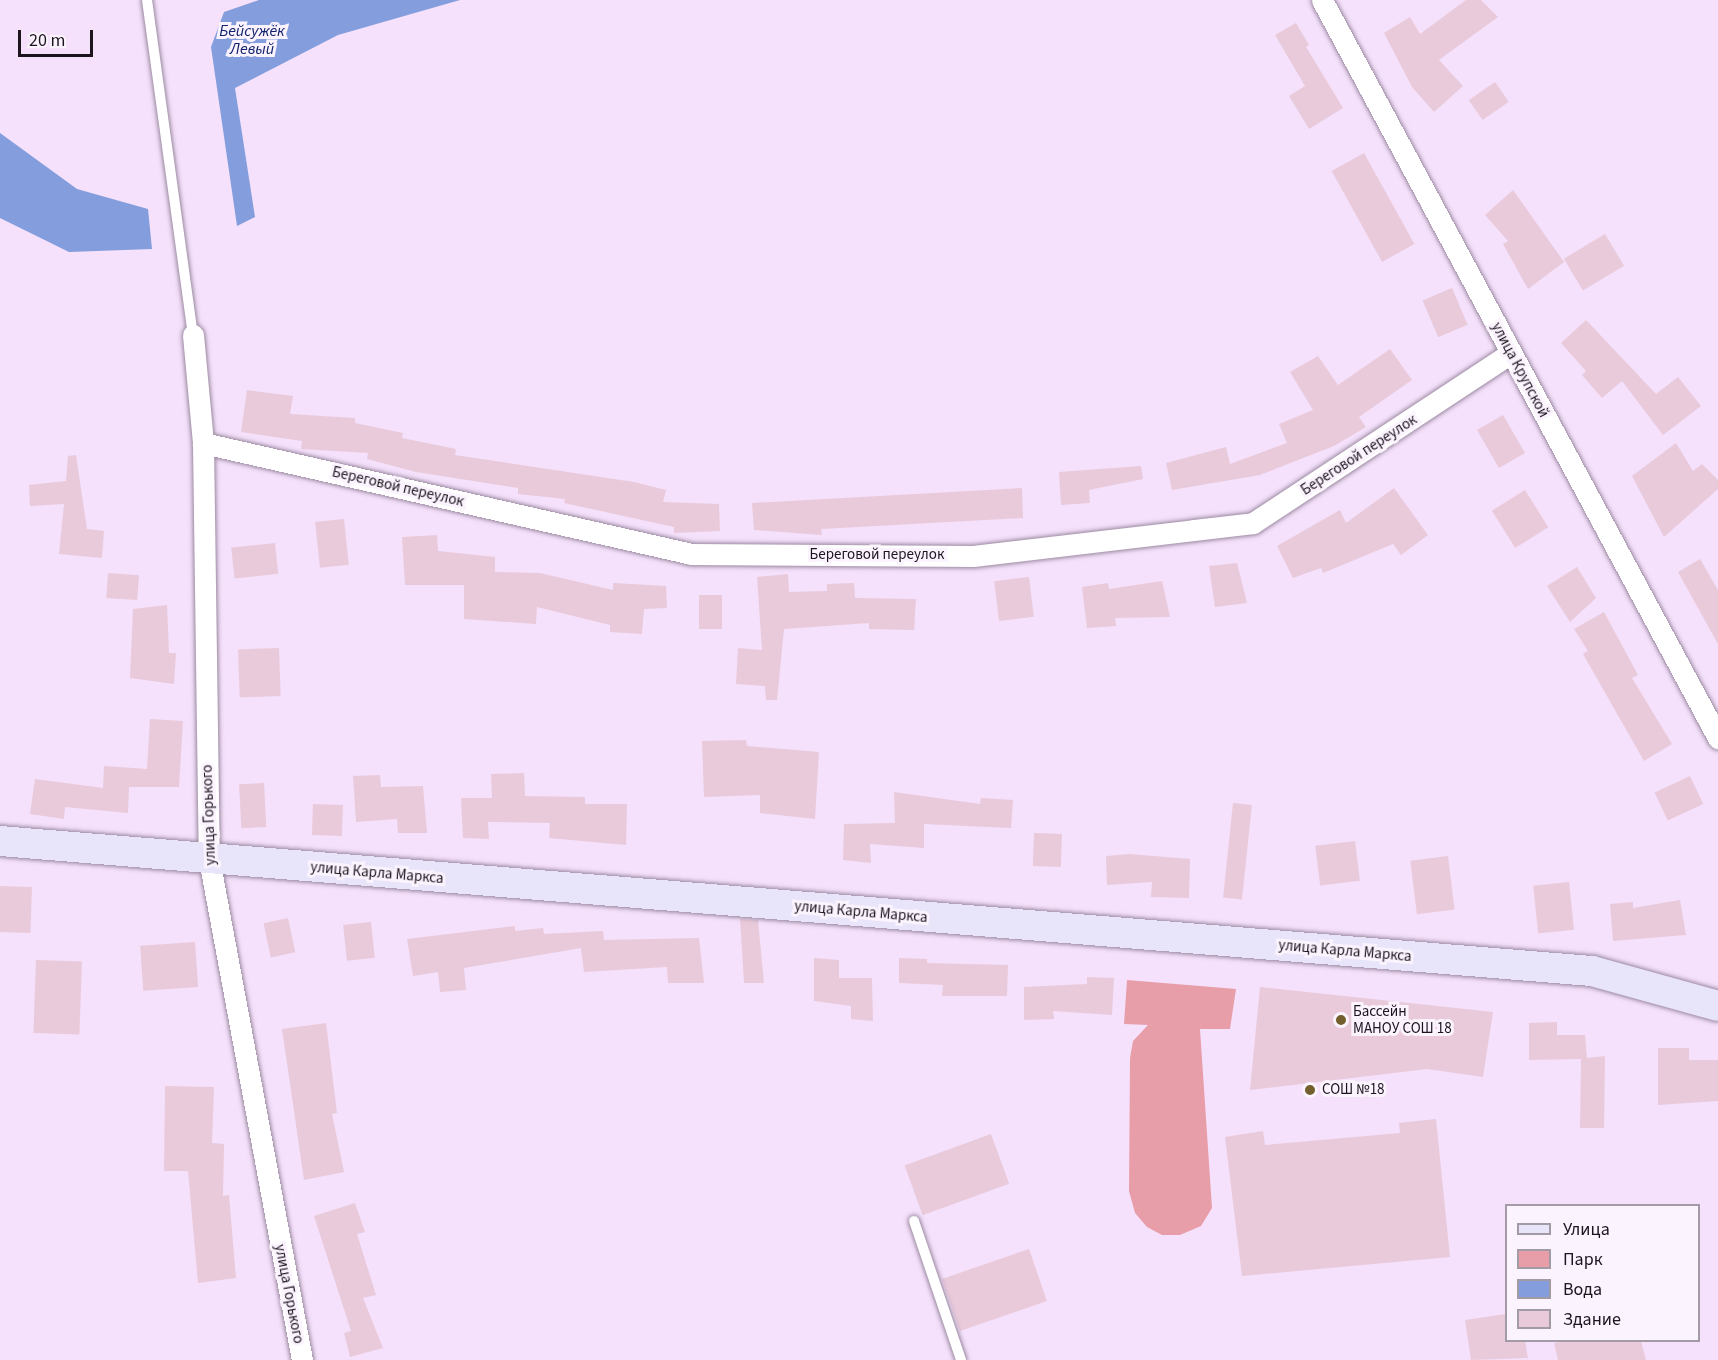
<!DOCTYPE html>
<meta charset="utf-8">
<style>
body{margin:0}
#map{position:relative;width:1718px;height:1360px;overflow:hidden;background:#f5e1fb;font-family:"Source Sans 3",sans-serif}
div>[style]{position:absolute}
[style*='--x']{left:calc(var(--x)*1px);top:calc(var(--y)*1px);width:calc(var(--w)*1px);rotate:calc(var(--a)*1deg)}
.green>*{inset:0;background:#e89ea9}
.water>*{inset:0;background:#839ddd}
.building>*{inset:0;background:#e9cadb;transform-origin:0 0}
.roads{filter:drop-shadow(0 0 2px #9c8aa2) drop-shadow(0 0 2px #9c8aa2)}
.service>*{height:10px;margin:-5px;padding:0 5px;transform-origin:5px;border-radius:5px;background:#fff}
.minor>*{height:21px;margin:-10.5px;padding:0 10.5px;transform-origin:10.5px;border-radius:10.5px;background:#fff}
.secondary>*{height:30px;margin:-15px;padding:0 15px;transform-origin:15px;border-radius:15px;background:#e8e4fa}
.dots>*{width:16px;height:16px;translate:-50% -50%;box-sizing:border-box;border:3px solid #fbf3fd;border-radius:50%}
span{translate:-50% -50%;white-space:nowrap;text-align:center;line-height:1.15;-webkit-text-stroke:6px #fbf3fd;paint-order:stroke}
.street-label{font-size:15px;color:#1c151e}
.poi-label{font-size:15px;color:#1c151e}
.left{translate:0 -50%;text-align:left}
.water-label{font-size:16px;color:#10236c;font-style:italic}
.legend{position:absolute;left:1505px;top:1204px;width:195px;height:138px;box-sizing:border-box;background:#fbf3fd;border:2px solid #a29aa4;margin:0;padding:8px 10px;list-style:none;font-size:18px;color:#1c151e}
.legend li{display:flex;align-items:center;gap:12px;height:30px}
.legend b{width:30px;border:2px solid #a29aa4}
.scale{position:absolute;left:18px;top:30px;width:75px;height:27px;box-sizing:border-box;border:3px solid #1c151e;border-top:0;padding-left:8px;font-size:18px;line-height:21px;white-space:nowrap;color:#1c151e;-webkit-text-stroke:4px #fbf3fd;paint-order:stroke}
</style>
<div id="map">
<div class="green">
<i style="clip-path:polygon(1127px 980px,1236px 989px,1230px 1029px,1200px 1029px,1212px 1208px,1201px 1226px,1180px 1235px,1162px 1235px,1147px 1227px,1135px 1213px,1129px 1191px,1130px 1058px,1133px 1041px,1148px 1025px,1124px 1024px)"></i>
</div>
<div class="water">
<i style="clip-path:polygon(259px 0,460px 0,338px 35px,235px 88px,255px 217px,237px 226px,211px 47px,224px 12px)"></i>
<i style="clip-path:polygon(0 133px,77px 189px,148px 209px,152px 249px,69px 252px,0 218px)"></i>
</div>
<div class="building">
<i style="clip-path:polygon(1466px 0,1481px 0,1498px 17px,1439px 60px,1463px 86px,1434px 112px,1412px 87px,1384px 33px,1410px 17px,1420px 34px)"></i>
<i style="clip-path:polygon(1296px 23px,1309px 45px,1306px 47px,1343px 108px,1309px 129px,1289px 96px,1305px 86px,1275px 35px)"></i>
<i style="left:1495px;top:82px;width:24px;height:32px;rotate:55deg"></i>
<i style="left:1364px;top:153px;width:104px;height:37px;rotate:61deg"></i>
<i style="clip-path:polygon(1513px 190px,1564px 262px,1528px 289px,1503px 244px,1508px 241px,1485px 215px)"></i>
<i style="left:1605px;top:234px;width:37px;height:48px;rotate:59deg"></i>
<i style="left:1452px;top:288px;width:40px;height:32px;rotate:67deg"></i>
<i style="clip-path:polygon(1586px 320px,1656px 394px,1678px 377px,1701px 406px,1663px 435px,1622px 381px,1602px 398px,1582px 375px,1586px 371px,1561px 343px)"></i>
<i style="clip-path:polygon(1390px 349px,1412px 380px,1359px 417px,1366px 427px,1334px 446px,1260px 475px,1172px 490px,1166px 463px,1226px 447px,1230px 464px,1287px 443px,1279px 424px,1313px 410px,1290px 372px,1318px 356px,1338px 385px)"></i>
<i style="clip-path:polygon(247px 390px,293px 396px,290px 414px,355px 418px,355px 423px,403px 433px,402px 438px,456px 449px,455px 455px,634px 482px,666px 490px,663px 502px,719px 504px,720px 531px,674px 533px,674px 527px,564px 503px,565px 499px,518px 494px,518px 488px,416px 472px,367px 459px,368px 453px,301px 449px,302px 441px,241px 432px)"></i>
<i style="left:1503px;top:415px;width:44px;height:30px;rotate:60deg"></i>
<i style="clip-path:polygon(1676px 443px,1693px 471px,1702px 464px,1718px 480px,1718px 489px,1664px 537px,1632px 476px)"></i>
<i style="clip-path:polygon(76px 455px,87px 529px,104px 531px,102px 558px,59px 554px,64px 504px,30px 506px,29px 485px,66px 481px,68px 456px)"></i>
<i style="clip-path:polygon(1141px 466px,1143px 479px,1089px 490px,1090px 503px,1061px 505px,1059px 472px)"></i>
<i style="clip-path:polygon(1022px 488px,1023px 518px,821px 529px,822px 535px,754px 530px,752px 503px)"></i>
<i style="clip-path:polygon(1394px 488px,1428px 535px,1401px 555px,1393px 544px,1323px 573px,1321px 568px,1293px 578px,1277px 546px,1340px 510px,1346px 523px)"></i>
<i style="left:1525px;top:490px;width:44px;height:39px;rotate:58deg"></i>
<i style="left:344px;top:519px;width:46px;height:29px;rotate:84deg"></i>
<i style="clip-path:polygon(437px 535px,438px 551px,495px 557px,495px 572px,540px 573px,613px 590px,613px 583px,666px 586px,667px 608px,644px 609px,642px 634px,610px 632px,610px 625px,537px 607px,536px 624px,464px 619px,464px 585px,405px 585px,402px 537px)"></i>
<i style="left:275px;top:543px;width:31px;height:44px;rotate:84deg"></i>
<i style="clip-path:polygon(1700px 559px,1718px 590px,1718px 644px,1678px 572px)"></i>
<i style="clip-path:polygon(1237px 563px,1247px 603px,1215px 607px,1209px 566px)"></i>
<i style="clip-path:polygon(1577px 567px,1596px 598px,1570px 622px,1547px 586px)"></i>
<i style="left:108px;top:573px;width:31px;height:25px;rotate:4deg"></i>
<i style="clip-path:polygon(788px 574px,789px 592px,827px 591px,827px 584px,854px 583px,855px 598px,916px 599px,914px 630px,869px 629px,869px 623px,784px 629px,777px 700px,766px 700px,765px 686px,736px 684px,738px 648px,762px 650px,757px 577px)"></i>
<i style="left:1029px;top:577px;width:40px;height:35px;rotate:83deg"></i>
<i style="clip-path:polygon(1162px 581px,1170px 617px,1115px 618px,1116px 626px,1087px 628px,1082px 587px,1108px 583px,1109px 589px)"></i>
<i style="left:699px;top:595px;width:23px;height:34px"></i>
<i style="clip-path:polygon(167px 605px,169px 653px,176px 653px,174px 684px,130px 678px,133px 609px)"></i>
<i style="clip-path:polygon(1604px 612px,1638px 675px,1632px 678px,1672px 744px,1644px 761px,1583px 654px,1588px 651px,1574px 629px)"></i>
<i style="left:279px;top:648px;width:48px;height:41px;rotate:88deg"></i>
<i style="clip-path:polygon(150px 719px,183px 721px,179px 787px,129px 787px,128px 813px,65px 807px,64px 819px,30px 814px,35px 779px,103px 788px,104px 766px,147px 769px)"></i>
<i style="clip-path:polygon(746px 740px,747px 746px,819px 752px,815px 819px,760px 813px,760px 795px,704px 797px,702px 741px)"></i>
<i style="clip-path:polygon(524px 773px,525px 796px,585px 797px,585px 804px,627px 804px,626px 845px,549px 838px,550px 823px,488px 822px,489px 839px,463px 838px,461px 798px,492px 798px,491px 774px)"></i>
<i style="clip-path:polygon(380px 775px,381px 787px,423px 786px,427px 833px,398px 833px,397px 819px,356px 822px,353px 776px)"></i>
<i style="left:1690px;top:776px;width:31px;height:39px;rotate:65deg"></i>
<i style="left:264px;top:783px;width:44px;height:25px;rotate:87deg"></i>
<i style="clip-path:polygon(894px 792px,980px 804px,981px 798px,1013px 800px,1011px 828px,924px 824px,924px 848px,870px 844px,871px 863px,843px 860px,844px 824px,895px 823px)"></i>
<i style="left:1233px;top:803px;width:19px;height:95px;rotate:6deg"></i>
<i style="left:313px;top:804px;width:30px;height:31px;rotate:2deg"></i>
<i style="left:1034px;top:833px;width:28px;height:33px;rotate:2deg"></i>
<i style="left:1355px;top:841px;width:40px;height:40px;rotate:83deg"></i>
<i style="clip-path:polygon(1130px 854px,1190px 859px,1189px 898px,1151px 897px,1152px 882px,1107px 885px,1106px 856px)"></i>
<i style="left:1448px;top:856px;width:54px;height:38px;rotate:83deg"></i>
<i style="left:1569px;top:882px;width:48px;height:36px;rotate:84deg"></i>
<i style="left:0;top:886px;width:32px;height:46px;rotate:2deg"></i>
<i style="clip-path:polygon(1680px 900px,1686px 935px,1613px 941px,1610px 904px,1633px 902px,1633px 908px)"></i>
<i style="left:288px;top:918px;width:35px;height:25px;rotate:78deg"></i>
<i style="clip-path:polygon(740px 919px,758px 920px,764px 983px,744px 983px)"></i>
<i style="left:371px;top:922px;width:36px;height:28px;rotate:84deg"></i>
<i style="clip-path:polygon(515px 926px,515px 931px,543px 928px,544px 934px,603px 931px,604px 940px,699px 938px,704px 983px,668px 983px,667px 967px,584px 972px,581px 948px,464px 968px,466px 990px,440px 992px,438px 972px,413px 976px,407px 939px)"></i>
<i style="left:195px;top:942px;width:45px;height:55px;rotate:86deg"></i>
<i style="clip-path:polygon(814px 958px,839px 960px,839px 978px,872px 978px,873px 1021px,851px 1019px,851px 1006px,814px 1001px)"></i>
<i style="clip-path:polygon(899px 958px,927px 959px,927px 963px,1008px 965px,1007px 996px,942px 996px,943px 985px,899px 983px)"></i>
<i style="left:36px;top:960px;width:46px;height:73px;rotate:2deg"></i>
<i style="clip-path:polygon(1087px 977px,1114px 978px,1112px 1015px,1053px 1011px,1054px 1019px,1024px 1020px,1024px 987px,1087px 984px)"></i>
<i style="clip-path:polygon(1260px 987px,1493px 1012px,1483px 1077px,1427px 1069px,1250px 1090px)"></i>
<i style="clip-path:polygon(1557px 1022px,1557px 1035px,1585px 1035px,1587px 1058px,1605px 1056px,1604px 1128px,1580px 1128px,1581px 1059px,1529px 1060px,1529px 1023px)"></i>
<i style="clip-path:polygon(326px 1023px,337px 1113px,332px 1114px,344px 1172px,304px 1180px,282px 1029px)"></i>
<i style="clip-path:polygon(1658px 1048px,1689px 1048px,1689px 1060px,1718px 1060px,1718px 1101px,1658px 1105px)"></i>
<i style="clip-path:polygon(165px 1086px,214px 1087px,212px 1143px,224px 1144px,223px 1196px,229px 1195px,236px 1278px,198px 1283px,188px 1171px,164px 1171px)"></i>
<i style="clip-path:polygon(1436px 1119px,1450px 1257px,1242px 1276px,1225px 1137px,1263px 1131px,1265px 1145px,1400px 1133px,1399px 1123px)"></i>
<i style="left:991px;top:1134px;width:53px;height:92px;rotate:70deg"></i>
<i style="clip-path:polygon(355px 1203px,365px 1232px,357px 1234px,376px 1295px,363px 1298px,383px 1348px,350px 1357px,344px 1333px,351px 1331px,314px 1216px)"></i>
<i style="left:1029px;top:1249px;width:55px;height:92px;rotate:71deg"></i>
<i style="clip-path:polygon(1506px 1314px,1506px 1341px,1525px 1341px,1528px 1358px,1471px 1360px,1465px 1320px)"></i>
<i style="clip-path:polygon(1567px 1341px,1641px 1341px,1646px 1360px,1558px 1360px,1554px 1343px)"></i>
</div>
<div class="roads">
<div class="service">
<i style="--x:147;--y:0;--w:338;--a:82.2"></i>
<i style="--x:914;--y:1221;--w:147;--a:71.3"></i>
</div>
<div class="minor">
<i style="--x:1322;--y:0;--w:838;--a:61.78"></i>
<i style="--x:193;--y:335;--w:108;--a:84.7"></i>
<i style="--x:203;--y:443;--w:416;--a:89.2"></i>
<i style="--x:209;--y:859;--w:510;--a:79.48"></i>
<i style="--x:203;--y:443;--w:499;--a:12.8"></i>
<i style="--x:690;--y:554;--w:283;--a:0.4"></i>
<i style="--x:973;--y:556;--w:282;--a:-6.7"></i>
<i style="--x:1253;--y:523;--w:309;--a:-33.4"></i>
</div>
<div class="secondary">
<i style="--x:0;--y:841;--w:1597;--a:4.67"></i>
<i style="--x:1592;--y:971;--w:131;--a:15.5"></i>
</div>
</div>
<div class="dots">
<i style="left:1341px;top:1020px;background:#735e2d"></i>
<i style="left:1310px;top:1090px;background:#735e2d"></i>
</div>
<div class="street-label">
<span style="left:1520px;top:370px;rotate:62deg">улица Крупской</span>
<span style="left:1359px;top:455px;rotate:-33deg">Береговой переулок</span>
<span style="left:398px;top:487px;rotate:13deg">Береговой переулок</span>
<span style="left:877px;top:555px">Береговой переулок</span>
<span style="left:209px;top:815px;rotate:-92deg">улица Горького</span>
<span style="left:377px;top:873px;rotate:5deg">улица Карла Маркса</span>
<span style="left:861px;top:912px;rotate:5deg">улица Карла Маркса</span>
<span style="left:1345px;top:951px;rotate:5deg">улица Карла Маркса</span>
<span style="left:289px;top:1294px;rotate:79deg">улица Горького</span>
</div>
<div class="poi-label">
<span class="left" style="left:1353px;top:1020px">Бассейн<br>МАНОУ СОШ 18</span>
<span class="left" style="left:1322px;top:1090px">СОШ №18</span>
</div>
<div class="water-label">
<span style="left:252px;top:40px">Бейсужёк<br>Левый</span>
</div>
<ul class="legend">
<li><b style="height:8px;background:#e8e4fa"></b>Улица</li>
<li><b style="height:16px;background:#e89ea9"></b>Парк</li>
<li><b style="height:16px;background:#839ddd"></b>Вода</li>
<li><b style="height:16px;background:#e9cadb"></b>Здание</li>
</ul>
<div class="scale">20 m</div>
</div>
